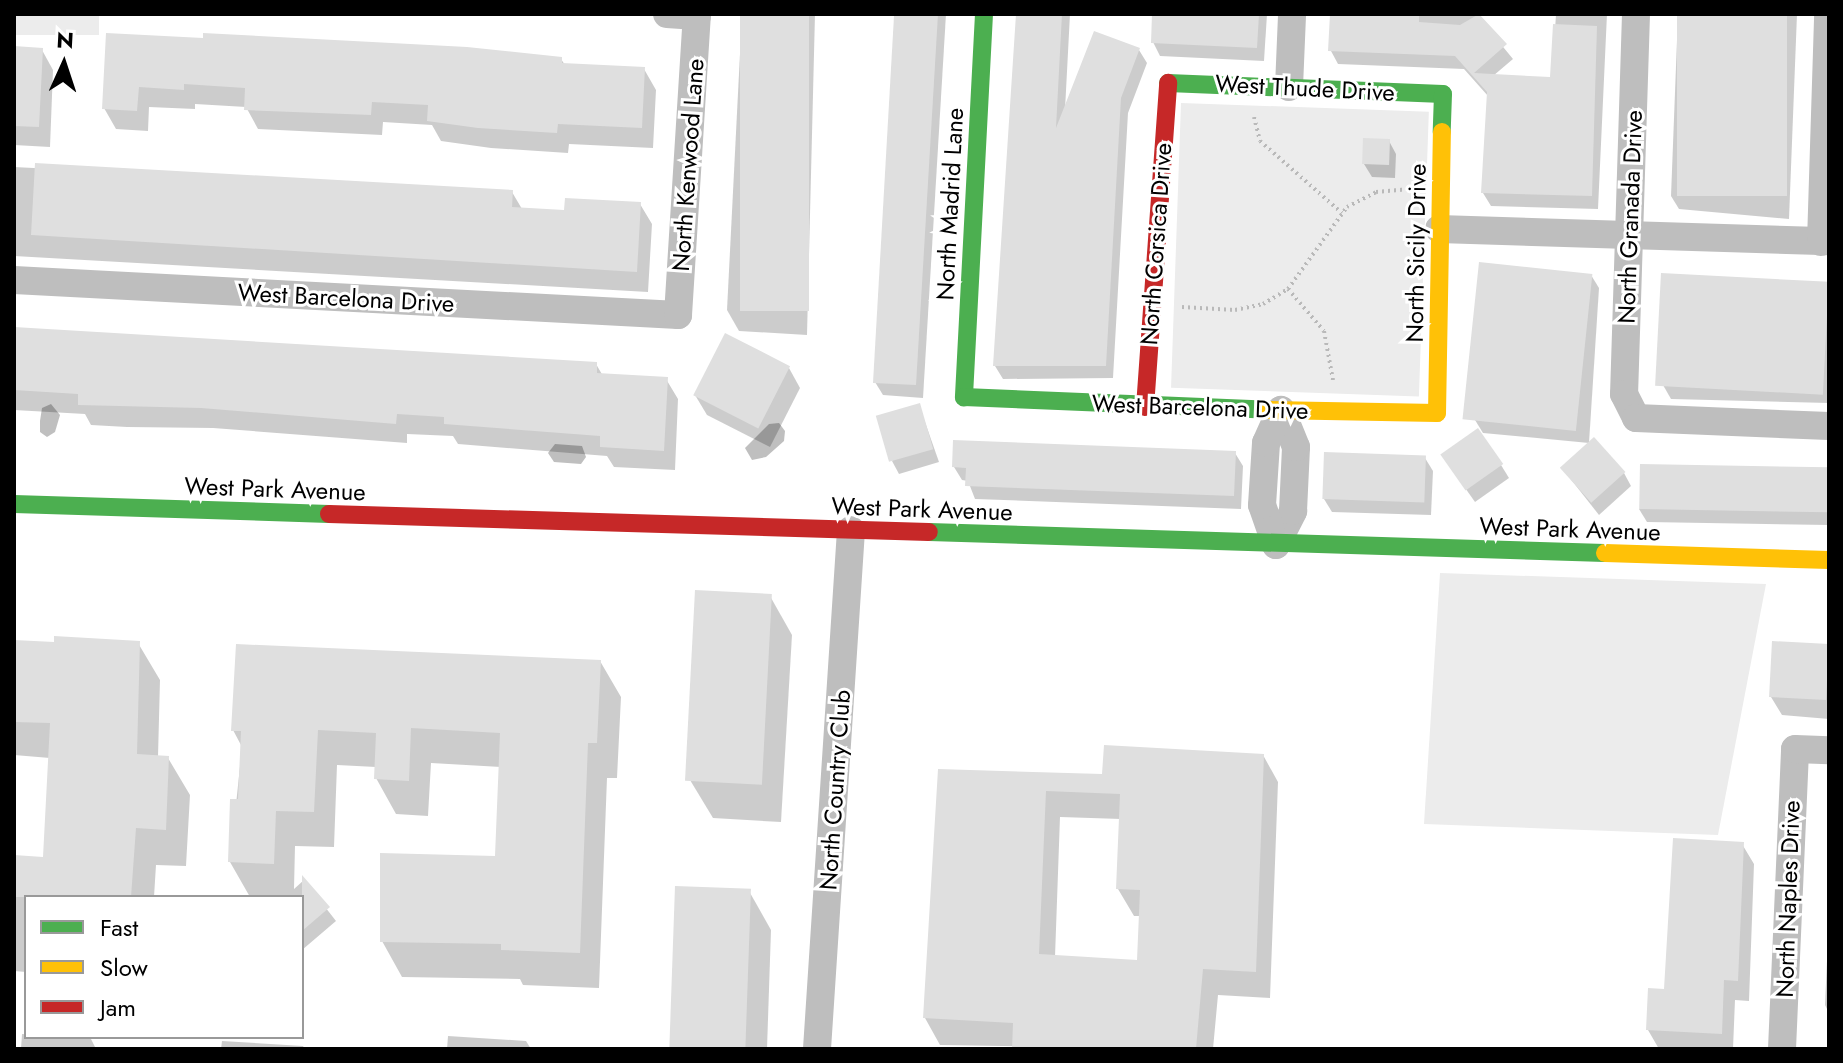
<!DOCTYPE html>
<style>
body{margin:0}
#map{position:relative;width:1843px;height:1063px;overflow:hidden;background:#fff;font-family:Jost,sans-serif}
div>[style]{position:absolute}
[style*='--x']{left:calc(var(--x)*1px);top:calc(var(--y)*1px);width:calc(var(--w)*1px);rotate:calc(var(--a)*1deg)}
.green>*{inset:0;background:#ececec;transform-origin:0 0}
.water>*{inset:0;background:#bfbfbf}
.shadow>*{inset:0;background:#0003}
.building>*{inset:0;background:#dfdfdf;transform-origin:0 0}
.path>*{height:4px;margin-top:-2px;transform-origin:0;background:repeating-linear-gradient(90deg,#b9b9b9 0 2px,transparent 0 6px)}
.street>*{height:28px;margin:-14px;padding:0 14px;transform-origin:14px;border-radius:14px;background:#bebebe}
.fast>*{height:18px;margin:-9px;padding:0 9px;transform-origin:9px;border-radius:9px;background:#4caf50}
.slow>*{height:18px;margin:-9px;padding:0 9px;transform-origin:9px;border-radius:9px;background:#ffc107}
.jam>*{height:18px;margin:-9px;padding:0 9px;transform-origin:9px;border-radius:9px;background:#c62828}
span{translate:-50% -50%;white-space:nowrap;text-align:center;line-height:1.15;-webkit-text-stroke:6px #fff;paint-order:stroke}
.street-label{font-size:24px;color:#000}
.frame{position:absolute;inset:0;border:16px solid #000;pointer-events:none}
.legend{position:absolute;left:24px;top:895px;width:280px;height:144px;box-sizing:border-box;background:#fff;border:2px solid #999;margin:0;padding:10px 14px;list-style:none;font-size:24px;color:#000}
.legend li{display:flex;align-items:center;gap:16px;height:40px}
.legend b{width:40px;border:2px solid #999}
.north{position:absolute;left:24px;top:24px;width:80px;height:80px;-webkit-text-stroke:6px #fff;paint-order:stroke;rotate:3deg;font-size:22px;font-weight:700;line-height:32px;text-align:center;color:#000}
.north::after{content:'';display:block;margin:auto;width:28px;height:36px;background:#000;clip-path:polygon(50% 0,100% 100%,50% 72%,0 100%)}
</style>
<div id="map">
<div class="green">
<i style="left:14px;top:14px;width:85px;height:21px"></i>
<i style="left:1181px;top:103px;width:248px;height:285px;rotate:2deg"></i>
<i style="clip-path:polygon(1440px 573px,1766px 584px,1718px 835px,1424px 824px)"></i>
</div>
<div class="water">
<i style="clip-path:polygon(51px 404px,60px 415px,55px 432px,47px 437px,40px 432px,40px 421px,42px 408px)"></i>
<i style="clip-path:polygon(779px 423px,785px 431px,784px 441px,766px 457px,752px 460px,745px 448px,769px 424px)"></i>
<i style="clip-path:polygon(555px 444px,582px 446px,586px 457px,581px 464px,554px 462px,548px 453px)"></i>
</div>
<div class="shadow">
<i style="clip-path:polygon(742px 14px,815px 14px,807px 335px,739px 331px,727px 310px)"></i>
<i style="clip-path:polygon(896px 14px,946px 14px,923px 398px,883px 395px,875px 382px)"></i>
<i style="clip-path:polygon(1017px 14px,1070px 14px,1065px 110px,1139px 50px,1147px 63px,1128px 113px,1113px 378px,1003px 379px,995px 366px)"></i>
<i style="clip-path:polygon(1154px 14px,1267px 14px,1264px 61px,1160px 56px,1153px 42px)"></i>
<i style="clip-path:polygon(1332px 14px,1476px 14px,1513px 59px,1493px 76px,1552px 79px,1556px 14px,1607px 14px,1598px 209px,1491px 206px,1483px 193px,1488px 96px,1464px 69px,1338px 64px,1331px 51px)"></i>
<i style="clip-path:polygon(1678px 14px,1797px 14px,1789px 219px,1679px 209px,1671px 196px)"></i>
<i style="clip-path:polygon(108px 35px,561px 59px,565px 65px,644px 69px,656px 90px,653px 148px,569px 144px,568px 153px,491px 148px,441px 141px,432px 125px,383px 122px,382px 135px,258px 129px,246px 107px,195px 104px,195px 109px,149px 107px,148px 131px,116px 129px,104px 108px)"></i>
<i style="clip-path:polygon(14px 48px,42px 50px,53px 70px,50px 147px,14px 145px)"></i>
<i style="clip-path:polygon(1389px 141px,1396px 154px,1395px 178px,1372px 177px,1364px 164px)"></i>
<i style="clip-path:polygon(14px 167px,512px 192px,522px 209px,566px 212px,640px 204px,652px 224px,648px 292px,14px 256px)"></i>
<i style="clip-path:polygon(1591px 275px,1599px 288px,1589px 443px,1483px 433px,1475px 420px)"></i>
<i style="clip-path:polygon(1663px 275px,1829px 283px,1829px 403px,1671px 399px,1663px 385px)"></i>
<i style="clip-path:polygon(14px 329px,596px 364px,603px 376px,666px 379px,678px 399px,675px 470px,614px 467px,607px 456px,458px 444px,453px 436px,407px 434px,407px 443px,213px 428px,127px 427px,91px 425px,85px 414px,14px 410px)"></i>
<i style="clip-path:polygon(789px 368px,800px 388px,770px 447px,707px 415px,695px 395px)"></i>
<i style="clip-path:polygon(919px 405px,939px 462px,899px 474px,892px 461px)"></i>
<i style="clip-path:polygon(1235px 453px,1243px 466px,1241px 509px,975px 499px,968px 481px,962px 480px,954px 467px)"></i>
<i style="clip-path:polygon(1425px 458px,1433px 471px,1431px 515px,1332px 512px,1324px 499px)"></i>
<i style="clip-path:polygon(1501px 465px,1509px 478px,1475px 502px,1451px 468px)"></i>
<i style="clip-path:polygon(1562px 468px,1624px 473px,1631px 486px,1599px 515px)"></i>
<i style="clip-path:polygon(1829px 472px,1829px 525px,1647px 522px,1639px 509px)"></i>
<i style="clip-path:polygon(770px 596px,792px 635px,781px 822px,713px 818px,690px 780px)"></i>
<i style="clip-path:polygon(1829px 638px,1829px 719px,1782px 715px,1771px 697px,1829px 646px)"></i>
<i style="clip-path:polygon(14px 642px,138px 643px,160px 680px,158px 757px,168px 758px,190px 795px,186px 866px,156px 865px,154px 897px,26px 897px,26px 972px,14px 971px,14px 858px,45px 859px,50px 758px,14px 755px)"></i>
<i style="clip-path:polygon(600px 661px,621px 697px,617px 778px,607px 778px,599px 988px,523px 985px,520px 979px,402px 977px,382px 941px,497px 858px,501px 767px,431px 763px,428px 816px,396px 814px,376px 778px,376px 767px,337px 765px,334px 847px,295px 846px,294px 889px,304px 880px,336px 921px,302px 950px,302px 897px,250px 897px,230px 862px,242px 747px,233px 730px)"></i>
<i style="clip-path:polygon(evenodd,1263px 755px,1278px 782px,1270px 998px,1218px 995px,1213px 1049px,940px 1045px,925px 1018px,940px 771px,1104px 776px,1263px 755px,1060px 817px,1121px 819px,1118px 889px,1134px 916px,1141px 916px,1139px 962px,1055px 957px,1060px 817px)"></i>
<i style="clip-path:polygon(1742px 844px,1754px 864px,1749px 1001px,1735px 1000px,1733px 1049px,1659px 1049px,1648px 1030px)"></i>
<i style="clip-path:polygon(749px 891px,771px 930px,767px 1049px,670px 1049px)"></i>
<i style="clip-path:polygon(1828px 938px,1829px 938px,1829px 1013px,1825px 1005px)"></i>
<i style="clip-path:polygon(22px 1034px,90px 1037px,96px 1049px,21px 1049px)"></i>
<i style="clip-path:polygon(448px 1036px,526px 1041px,531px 1049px,447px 1049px)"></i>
<i style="clip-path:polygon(222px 1041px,303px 1046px,305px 1049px,221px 1049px)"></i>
</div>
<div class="building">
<i style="left:740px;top:14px;width:69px;height:297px"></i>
<i style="clip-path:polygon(912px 14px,938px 14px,916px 385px,873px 383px,894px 16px)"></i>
<i style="clip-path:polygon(1016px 14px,1062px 14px,1056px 128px,1094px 31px,1140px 48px,1121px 98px,1106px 366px,993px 366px)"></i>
<i style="clip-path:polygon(1152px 14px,1259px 14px,1257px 48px,1151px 43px)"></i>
<i style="clip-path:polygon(1330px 14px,1419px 14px,1419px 22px,1460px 25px,1479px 14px,1507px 44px,1474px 73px,1550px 77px,1553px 24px,1597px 26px,1592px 196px,1481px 193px,1487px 92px,1455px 56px,1328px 51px)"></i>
<i style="left:1677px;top:14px;width:110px;height:182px"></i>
<i style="clip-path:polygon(106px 33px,203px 38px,203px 33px,467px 47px,562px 57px,562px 63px,645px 67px,642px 128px,558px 124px,557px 133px,478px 128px,427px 121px,428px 105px,372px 102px,371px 115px,244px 110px,245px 88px,184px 84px,184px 90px,139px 87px,137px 111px,102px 109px)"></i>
<i style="clip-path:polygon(14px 46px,43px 48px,39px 127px,14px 126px)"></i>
<i style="left:1363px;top:138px;width:27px;height:26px;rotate:2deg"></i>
<i style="clip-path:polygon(35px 163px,513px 190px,512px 207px,564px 210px,565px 198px,641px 202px,637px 272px,31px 235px)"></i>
<i style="left:1479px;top:262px;width:114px;height:158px;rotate:6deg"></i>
<i style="left:1661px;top:273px;width:168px;height:113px;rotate:3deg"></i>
<i style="clip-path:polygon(14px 327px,597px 362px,597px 373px,668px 377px,664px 451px,600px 447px,600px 436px,444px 424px,444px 417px,397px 414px,396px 424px,201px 408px,78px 405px,78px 394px,14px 390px)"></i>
<i style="left:725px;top:333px;width:73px;height:70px;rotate:27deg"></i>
<i style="left:920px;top:403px;width:48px;height:46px;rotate:74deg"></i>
<i style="left:1478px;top:428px;width:44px;height:46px;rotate:55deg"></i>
<i style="left:1594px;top:437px;width:47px;height:46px;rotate:48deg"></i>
<i style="clip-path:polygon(953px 440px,1236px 451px,1234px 496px,965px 486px,966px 468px,952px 467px)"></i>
<i style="left:1324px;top:452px;width:102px;height:47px;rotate:2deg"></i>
<i style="left:1640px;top:464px;width:189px;height:45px;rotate:1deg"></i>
<i style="left:695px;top:590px;width:77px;height:191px;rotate:3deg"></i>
<i style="clip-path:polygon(54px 636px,140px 641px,137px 754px,169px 756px,166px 830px,136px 828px,131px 897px,14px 897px,14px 855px,43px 857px,50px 723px,14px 722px,14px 640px,54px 642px)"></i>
<i style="left:1772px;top:641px;width:57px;height:56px;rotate:3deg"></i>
<i style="clip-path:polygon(236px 644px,601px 660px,597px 743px,588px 743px,580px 953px,501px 950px,501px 944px,380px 942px,380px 853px,495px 856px,500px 733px,411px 728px,409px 781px,374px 779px,376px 733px,318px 730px,314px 812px,276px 811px,274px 864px,228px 862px,230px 799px,238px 799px,241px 731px,231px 731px)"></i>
<i style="clip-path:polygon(evenodd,1104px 745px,1264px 754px,1256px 972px,1203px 969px,1196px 1049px,1012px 1049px,1013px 1023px,923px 1018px,938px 769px,1102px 774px,1104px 745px,1046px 791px,1120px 794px,1116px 889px,1140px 890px,1137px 960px,1039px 954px,1046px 791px)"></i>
<i style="clip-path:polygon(1673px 838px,1744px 842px,1738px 981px,1724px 980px,1722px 1034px,1646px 1030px,1648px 988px,1664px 989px)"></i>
<i style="clip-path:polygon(302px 875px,330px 907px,302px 931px)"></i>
<i style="left:675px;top:886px;width:76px;height:163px;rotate:2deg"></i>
</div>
<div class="path">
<i style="--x:1254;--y:117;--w:25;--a:76"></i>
<i style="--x:1260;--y:141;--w:109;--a:41.3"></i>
<i style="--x:1288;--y:289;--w:55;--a:49.4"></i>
<i style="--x:1324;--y:331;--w:50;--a:79.6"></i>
<i style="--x:1182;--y:307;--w:53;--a:3.2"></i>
<i style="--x:1235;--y:310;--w:29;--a:-12"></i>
<i style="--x:1263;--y:304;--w:29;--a:-31"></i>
<i style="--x:1288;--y:289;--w:101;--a:-54.3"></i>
<i style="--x:1347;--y:207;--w:33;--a:-27"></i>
<i style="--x:1376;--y:192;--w:34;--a:-5"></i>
</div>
<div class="street">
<i style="--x:667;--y:14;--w:30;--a:4"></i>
<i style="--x:1636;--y:14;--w:380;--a:91.8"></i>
<i style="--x:1624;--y:394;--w:27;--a:63"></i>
<i style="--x:1636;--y:418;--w:193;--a:2.4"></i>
<i style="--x:1289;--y:87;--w:73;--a:-87.6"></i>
<i style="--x:1439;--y:229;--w:390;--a:1.8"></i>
<i style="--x:1821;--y:242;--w:228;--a:-88.2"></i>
<i style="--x:14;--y:280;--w:665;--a:3.02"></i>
<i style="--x:678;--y:315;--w:302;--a:-86.4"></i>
<i style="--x:1276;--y:545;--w:38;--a:-63"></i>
<i style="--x:1293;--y:511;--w:64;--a:-87.3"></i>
<i style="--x:1296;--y:447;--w:40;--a:-112"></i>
<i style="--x:1276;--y:545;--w:42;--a:-109.3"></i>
<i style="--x:1262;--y:505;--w:62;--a:-86.3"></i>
<i style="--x:1266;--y:443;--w:36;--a:-66"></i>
<i style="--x:817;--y:1049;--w:520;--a:-86.25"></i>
<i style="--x:1782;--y:1049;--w:300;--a:-87.5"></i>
<i style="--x:1795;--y:749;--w:34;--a:2"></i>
</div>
<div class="fast">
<i style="--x:984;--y:14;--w:384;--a:93"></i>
<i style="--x:964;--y:397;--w:305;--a:2.4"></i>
<i style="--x:1168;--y:83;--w:275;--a:2.3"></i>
<i style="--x:1443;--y:94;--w:38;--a:92"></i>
<i style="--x:14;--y:504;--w:315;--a:1.8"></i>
<i style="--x:929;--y:532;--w:676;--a:1.78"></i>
</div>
<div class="slow">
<i style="--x:1269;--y:410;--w:168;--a:1"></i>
<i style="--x:1437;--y:413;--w:281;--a:-89"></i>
<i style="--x:1605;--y:553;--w:224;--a:1.8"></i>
</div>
<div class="jam">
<i style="--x:1145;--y:407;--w:325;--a:-85.9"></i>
<i style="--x:329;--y:514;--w:600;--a:1.72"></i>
</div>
<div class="street-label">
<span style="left:1305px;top:88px;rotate:3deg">West Thude Drive</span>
<span style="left:688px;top:165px;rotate:-86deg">North Kenwood Lane</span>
<span style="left:950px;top:204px;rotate:-87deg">North Madrid Lane</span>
<span style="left:1630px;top:217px;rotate:-88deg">North Granada Drive</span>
<span style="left:1156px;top:244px;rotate:-86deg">North Corsica Drive</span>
<span style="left:1416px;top:253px;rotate:-89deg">North Sicily Drive</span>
<span style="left:346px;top:298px;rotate:3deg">West Barcelona Drive</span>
<span style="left:1200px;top:407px;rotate:2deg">West Barcelona Drive</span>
<span style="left:275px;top:489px;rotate:2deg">West Park Avenue</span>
<span style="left:922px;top:509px;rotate:2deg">West Park Avenue</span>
<span style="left:1570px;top:529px;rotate:2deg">West Park Avenue</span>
<span style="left:835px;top:790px;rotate:-86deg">North Country Club</span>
<span style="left:1788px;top:899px;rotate:-88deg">North Naples Drive</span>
</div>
<div class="frame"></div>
<ul class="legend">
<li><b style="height:10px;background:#4caf50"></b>Fast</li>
<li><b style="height:10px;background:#ffc107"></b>Slow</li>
<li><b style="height:10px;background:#c62828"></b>Jam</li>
</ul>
<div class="north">N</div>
</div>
